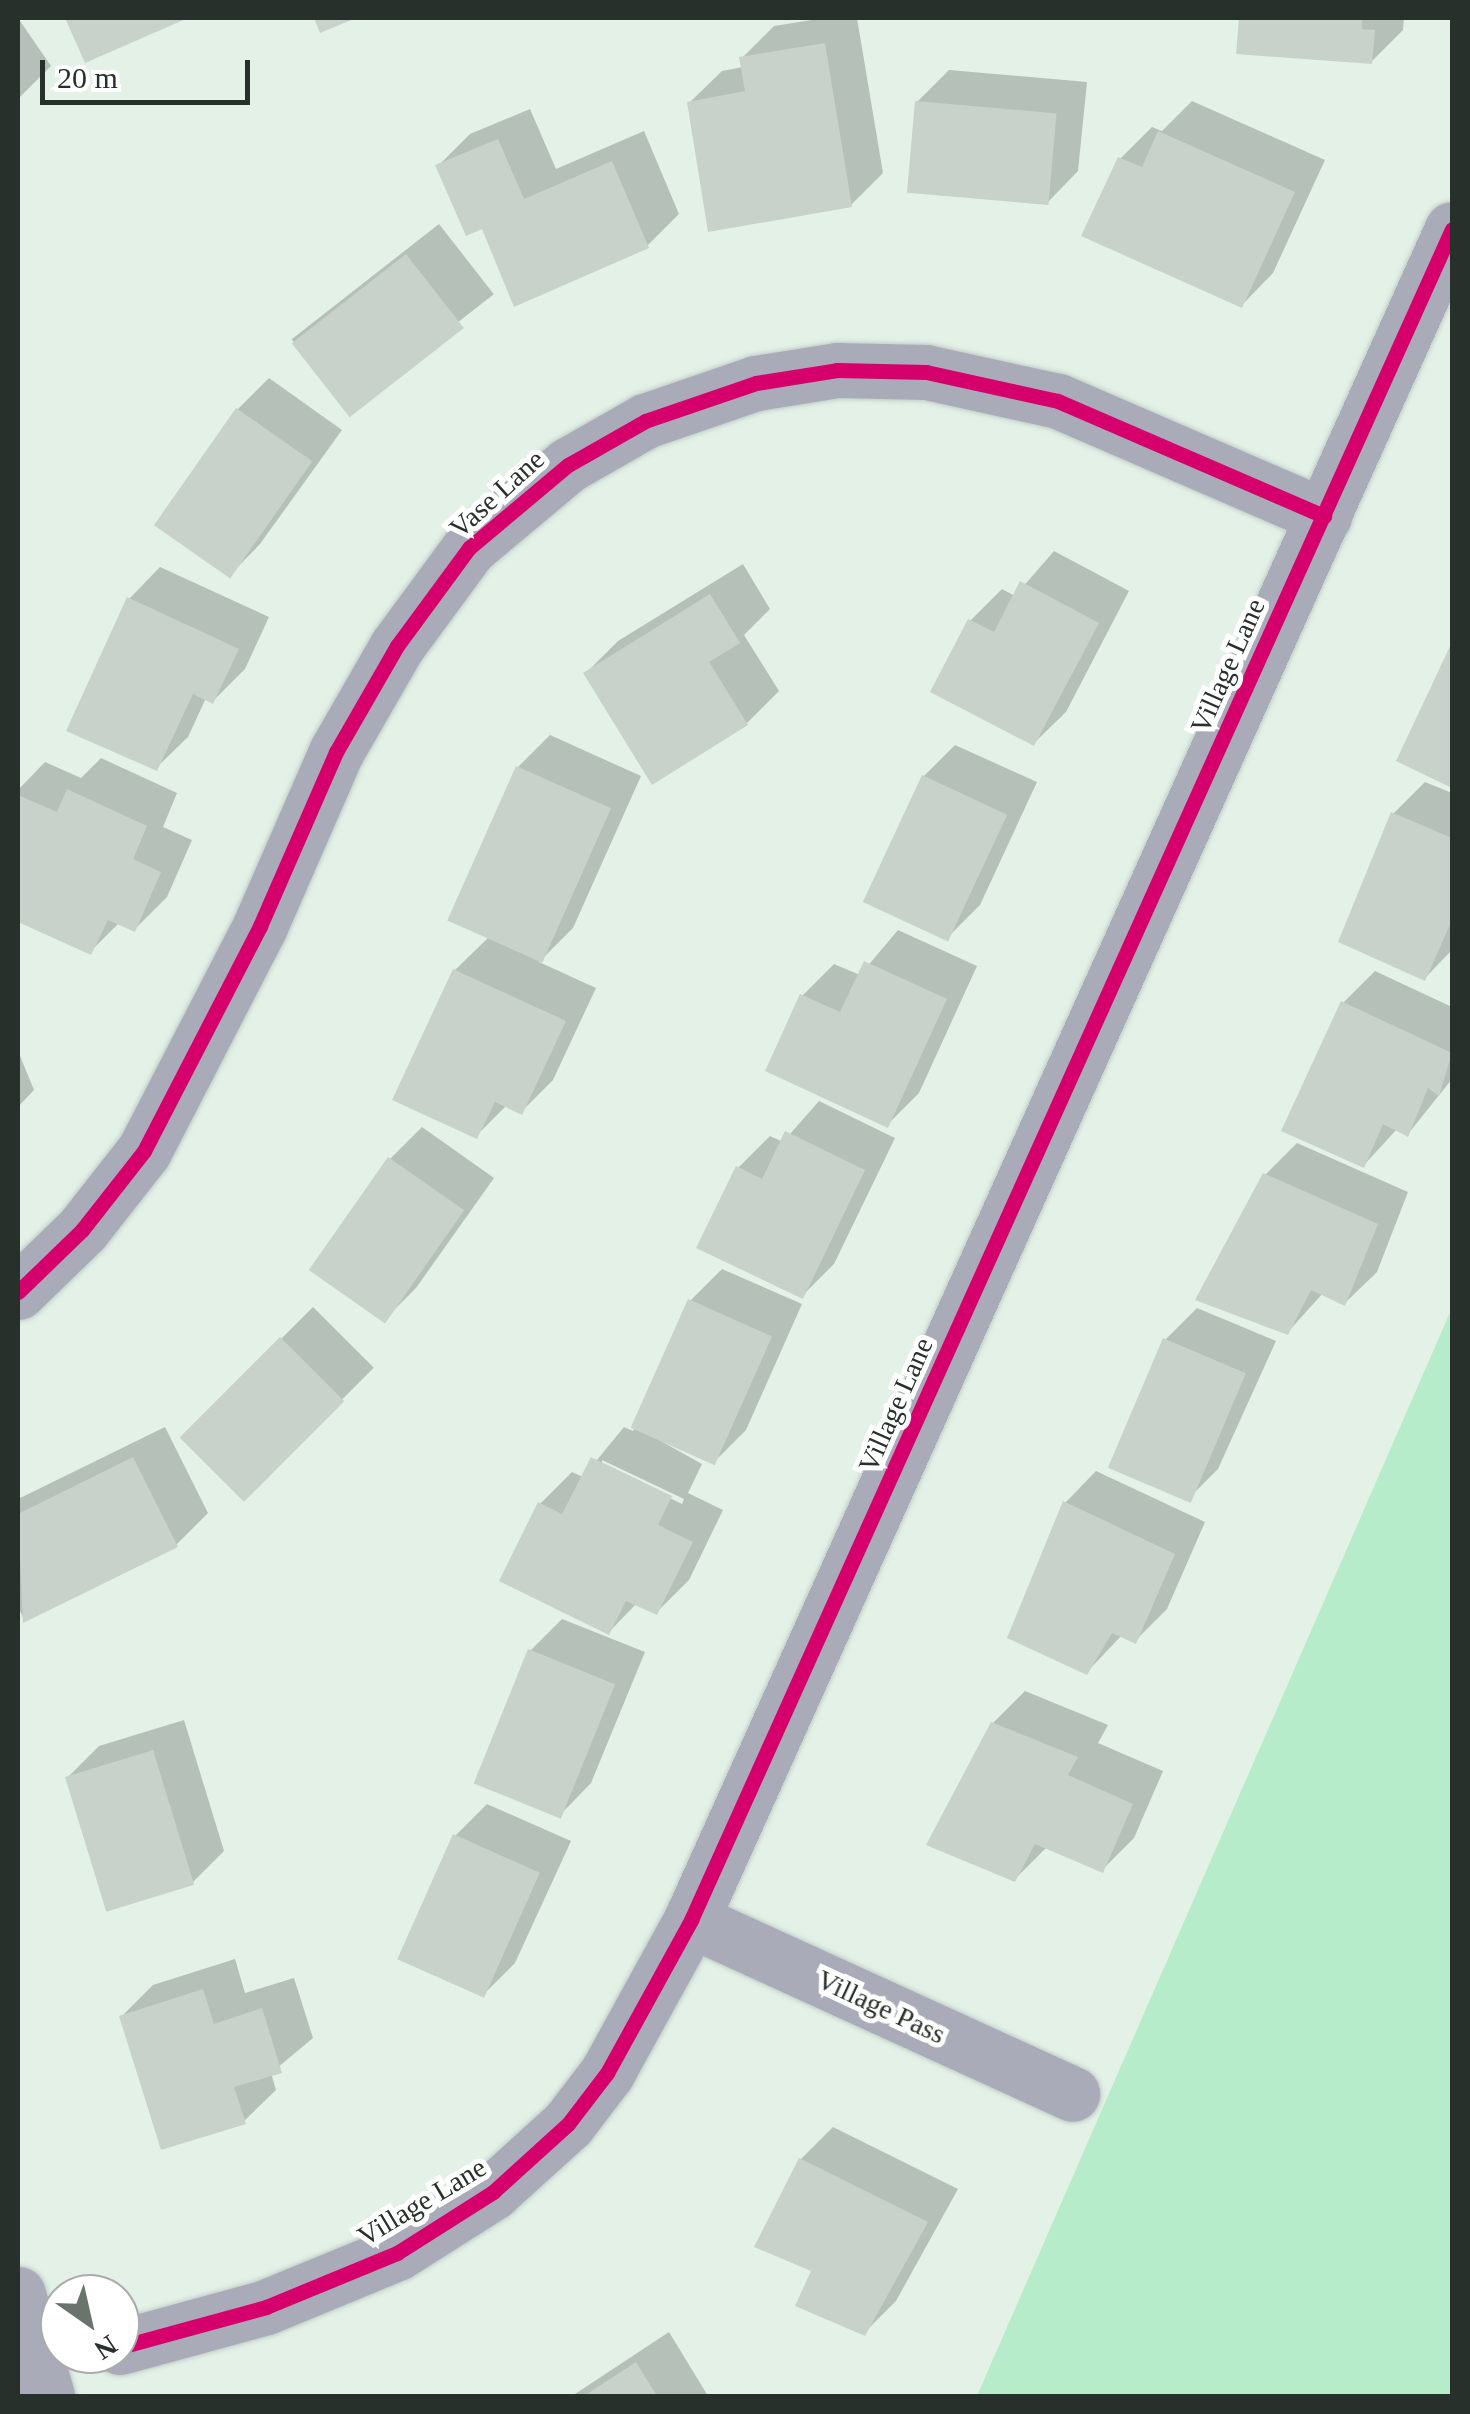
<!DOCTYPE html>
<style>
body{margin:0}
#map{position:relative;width:1470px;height:2414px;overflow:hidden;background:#e3f1e7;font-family:"Times New Roman",serif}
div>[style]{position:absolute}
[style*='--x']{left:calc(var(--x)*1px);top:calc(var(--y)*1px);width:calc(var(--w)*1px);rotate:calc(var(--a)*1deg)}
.green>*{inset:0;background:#b6ecc9}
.shadow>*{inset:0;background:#0003;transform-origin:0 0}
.building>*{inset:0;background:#c8d2ca;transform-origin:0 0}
.roads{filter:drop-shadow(0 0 2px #c2cdc6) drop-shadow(0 0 2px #c2cdc6)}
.street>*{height:55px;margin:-27.5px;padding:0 27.5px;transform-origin:27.5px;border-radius:27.5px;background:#aaabb9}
.cycleway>*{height:15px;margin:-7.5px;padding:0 7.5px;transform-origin:7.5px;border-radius:7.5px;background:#d6006c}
span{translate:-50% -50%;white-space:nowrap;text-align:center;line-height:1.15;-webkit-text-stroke:10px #fff;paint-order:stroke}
.street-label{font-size:28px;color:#27302a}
.frame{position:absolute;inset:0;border:20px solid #27302a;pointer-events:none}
.north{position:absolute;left:40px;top:2274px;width:100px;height:100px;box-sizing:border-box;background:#fff;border:2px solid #a9acaa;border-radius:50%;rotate:146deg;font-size:28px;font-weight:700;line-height:40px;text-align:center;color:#27302a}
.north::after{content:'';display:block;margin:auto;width:35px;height:45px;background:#69746c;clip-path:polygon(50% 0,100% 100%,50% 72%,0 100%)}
.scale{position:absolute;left:40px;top:60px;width:210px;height:45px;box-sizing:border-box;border:5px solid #27302a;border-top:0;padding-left:12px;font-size:30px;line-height:35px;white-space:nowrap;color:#27302a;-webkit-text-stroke:8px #fff;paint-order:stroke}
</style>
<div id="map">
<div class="green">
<i style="clip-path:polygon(1452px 1308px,1452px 2396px,977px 2396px)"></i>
</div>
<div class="shadow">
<i style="clip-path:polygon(18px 18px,51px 66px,18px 99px)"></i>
<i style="clip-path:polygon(68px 18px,182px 18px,86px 60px)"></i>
<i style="clip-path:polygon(824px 18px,857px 18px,883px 173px,851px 205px,690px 102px,722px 71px,743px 67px,742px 58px,774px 26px)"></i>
<i style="clip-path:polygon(1241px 18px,1404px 18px,1403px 30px,1371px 62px,1238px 51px)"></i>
<i style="clip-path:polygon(949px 70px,1087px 82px,1078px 171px,1047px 203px,917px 102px)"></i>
<i style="clip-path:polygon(1192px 101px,1325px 160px,1273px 273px,1242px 305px,1120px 159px,1152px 127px,1162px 131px)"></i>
<i style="clip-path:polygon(530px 109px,556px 169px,644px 131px,679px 214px,647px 246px,483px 226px,438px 166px,470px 134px)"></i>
<i style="left:439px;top:224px;width:89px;height:187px;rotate:52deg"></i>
<i style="clip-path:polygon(269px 378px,342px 430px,260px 544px,229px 576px,238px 409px)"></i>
<i style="clip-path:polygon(1054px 551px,1129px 591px,1066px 712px,1034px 743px,970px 621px,1002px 589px,1015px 596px)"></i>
<i style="clip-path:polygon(743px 564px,770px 609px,744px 635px,779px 691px,747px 723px,586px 673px,618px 641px)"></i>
<i style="clip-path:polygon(160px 567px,269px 617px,245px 669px,213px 701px,206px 698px,188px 737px,156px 768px,129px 599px)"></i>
<i style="clip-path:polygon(1452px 648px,1452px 785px,1400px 760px)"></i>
<i style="clip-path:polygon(550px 735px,641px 776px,573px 928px,539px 962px,596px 988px,553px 1080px,521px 1112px,507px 1105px,476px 1136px,455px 970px,489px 937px,518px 767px)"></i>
<i style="clip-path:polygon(955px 745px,1037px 782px,980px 905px,948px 937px,924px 776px)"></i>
<i style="clip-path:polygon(101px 758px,177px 793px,163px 827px,192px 840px,167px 897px,135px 929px,120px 922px,90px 952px,18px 919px,18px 790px,45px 762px,81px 778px)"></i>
<i style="clip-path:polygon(1425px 782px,1452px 793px,1452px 950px,1425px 978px,1393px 814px)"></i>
<i style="clip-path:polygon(898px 930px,977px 966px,919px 1093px,887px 1125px,802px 996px,834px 964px,860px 975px)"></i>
<i style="clip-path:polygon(1375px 971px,1452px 1007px,1452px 1079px,1408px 1134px,1398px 1128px,1364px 1165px,1343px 1003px)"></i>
<i style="clip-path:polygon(18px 1051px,34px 1090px,18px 1107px)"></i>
<i style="clip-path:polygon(819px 1101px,895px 1138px,834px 1264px,802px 1296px,738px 1168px,770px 1136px,783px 1142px)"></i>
<i style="clip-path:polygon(422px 1127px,494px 1178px,416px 1288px,384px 1320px,390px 1159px)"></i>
<i style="clip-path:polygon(1297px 1143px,1408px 1192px,1377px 1272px,1345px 1303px,1323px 1293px,1288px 1332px,1265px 1175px)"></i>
<i style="clip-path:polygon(evenodd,722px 1269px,802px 1304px,746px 1430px,714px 1462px,643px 1431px,702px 1464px,688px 1493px,723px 1510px,689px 1580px,657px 1612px,637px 1603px,609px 1632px,540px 1504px,572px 1472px,583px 1477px,624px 1427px,633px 1431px,690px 1301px,722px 1269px,602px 1460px,684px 1499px,682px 1504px,602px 1465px,602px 1460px)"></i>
<i style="left:313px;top:1307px;width:86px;height:185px;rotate:45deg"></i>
<i style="clip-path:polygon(1197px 1308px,1276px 1341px,1218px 1469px,1186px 1501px,1165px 1340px)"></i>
<i style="clip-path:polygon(165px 1427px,208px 1513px,176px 1545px,24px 1620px,18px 1606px,18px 1499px)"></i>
<i style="clip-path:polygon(1096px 1471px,1205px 1522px,1167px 1609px,1135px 1641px,1122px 1635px,1087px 1672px,1065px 1503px)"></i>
<i style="clip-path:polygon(562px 1619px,645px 1652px,591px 1783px,560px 1815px,530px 1651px)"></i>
<i style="clip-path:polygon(1025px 1691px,1108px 1725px,1098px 1743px,1163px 1771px,1134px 1838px,1102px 1870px,1047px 1847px,1015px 1879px,993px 1723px)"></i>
<i style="clip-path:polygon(184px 1720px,224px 1851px,192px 1883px,67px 1778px,99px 1746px)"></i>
<i style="clip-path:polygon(487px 1804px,571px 1841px,515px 1963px,483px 1995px,455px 1836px)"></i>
<i style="clip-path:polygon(235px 1959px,245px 1993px,294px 1978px,313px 2038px,271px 2073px,276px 2090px,244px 2121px,121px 2017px,153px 1985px)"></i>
<i style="clip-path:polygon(833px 2127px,958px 2189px,896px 2301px,864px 2333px,815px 2270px,801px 2159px)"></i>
<i style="clip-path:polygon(669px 2332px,708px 2396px,572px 2396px)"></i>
</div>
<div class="building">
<i style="clip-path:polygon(65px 18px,188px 18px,85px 63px)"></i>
<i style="clip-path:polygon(314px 18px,356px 18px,320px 33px)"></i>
<i style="clip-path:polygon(1239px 18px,1362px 18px,1362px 29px,1375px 30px,1372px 64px,1236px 54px)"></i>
<i style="clip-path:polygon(825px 43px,852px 207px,708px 232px,687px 102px,745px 91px,739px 57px)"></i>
<i style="left:915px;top:101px;width:142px;height:92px;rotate:5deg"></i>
<i style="clip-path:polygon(1158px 131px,1295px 192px,1242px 308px,1081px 236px,1118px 157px,1142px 167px)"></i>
<i style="clip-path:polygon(498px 139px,524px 199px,612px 161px,649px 248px,514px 307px,482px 229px,466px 236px,435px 165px)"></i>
<i style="left:406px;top:254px;width:94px;height:145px;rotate:52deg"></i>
<i style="left:236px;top:408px;width:93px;height:143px;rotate:35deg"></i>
<i style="clip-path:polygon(1020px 581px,1099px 623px,1034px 746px,930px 692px,968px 619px,994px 632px)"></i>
<i style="clip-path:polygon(710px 594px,740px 643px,709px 662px,748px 725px,652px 785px,583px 673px)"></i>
<i style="clip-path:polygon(127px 597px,239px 649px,213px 704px,193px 694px,157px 771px,66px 731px)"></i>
<i style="clip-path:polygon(1452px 642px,1452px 788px,1396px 761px)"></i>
<i style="left:516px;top:766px;width:104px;height:169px;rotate:24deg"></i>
<i style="left:922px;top:775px;width:94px;height:140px;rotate:25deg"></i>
<i style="clip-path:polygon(67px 789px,147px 826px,133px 859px,161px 872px,135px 932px,108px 920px,91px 955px,18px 922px,18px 795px,57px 812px)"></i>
<i style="clip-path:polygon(1391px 812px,1452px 838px,1452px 920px,1425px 981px,1338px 942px)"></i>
<i style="clip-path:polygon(864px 961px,947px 999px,888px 1128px,765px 1071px,800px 994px,840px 1012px)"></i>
<i style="clip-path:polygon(453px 969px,566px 1021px,522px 1115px,495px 1102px,477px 1139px,392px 1100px)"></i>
<i style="clip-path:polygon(1341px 1001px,1452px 1053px,1439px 1096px,1428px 1088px,1408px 1137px,1383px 1124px,1364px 1168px,1281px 1131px)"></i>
<i style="clip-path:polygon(785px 1131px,865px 1170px,803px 1299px,696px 1248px,736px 1166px,762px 1179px)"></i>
<i style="left:388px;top:1157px;width:93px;height:138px;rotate:35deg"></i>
<i style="clip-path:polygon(1263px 1173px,1378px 1224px,1345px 1306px,1311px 1290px,1288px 1335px,1195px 1300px)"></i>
<i style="left:688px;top:1299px;width:92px;height:141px;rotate:24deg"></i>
<i style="left:280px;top:1337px;width:91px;height:142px;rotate:45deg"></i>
<i style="left:1163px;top:1338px;width:90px;height:141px;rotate:23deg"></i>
<i style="clip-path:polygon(133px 1457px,178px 1547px,23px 1623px,18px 1514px)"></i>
<i style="clip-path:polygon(591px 1457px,672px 1496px,658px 1525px,693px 1542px,657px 1615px,626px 1601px,609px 1635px,499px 1581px,538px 1502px,562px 1514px)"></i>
<i style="clip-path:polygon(1063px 1501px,1175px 1554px,1136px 1644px,1112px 1633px,1087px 1675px,1007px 1638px)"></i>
<i style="left:528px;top:1649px;width:94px;height:145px;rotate:22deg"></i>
<i style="clip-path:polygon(991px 1722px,1078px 1757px,1068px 1775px,1133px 1804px,1103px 1873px,1035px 1844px,1015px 1882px,926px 1845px)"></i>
<i style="left:153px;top:1750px;width:141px;height:92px;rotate:73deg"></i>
<i style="left:453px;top:1834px;width:95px;height:137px;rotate:24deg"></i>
<i style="clip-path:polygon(203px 1989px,214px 2024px,262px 2008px,282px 2073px,234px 2087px,246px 2124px,161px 2150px,119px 2016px)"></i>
<i style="clip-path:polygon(799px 2158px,928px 2222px,865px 2336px,795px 2306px,811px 2271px,754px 2247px)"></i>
<i style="clip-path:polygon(636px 2362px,657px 2396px,584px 2396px)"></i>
</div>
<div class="roads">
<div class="street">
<i style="--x:18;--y:1292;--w:89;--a:-44.1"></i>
<i style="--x:82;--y:1230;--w:100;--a:-51.9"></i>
<i style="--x:144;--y:1151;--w:253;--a:-62.7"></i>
<i style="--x:260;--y:926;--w:190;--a:-66.4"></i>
<i style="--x:336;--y:752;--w:122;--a:-60.1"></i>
<i style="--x:397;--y:646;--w:122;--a:-53.7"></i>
<i style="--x:469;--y:548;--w:129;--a:-40"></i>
<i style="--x:568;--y:465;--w:89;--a:-29.7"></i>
<i style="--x:645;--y:421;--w:117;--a:-18.9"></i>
<i style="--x:756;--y:383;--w:82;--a:-9.1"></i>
<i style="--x:837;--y:370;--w:89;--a:1.3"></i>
<i style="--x:926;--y:372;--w:135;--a:12.4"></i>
<i style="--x:1058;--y:401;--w:290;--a:23.4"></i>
<i style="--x:691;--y:1920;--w:419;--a:24.5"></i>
<i style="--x:18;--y:2294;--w:106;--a:74.1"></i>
<i style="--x:120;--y:2347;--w:151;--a:-15.3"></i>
<i style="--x:266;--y:2307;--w:142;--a:-22.4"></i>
<i style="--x:397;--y:2253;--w:114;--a:-32.4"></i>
<i style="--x:493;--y:2192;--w:101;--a:-42.2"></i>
<i style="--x:568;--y:2124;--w:64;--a:-52.6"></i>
<i style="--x:607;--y:2073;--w:175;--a:-61.2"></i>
<i style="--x:691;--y:1920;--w:1854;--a:-65.77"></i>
</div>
</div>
<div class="cycleway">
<i style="--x:18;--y:1292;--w:89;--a:-44.1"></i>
<i style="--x:82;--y:1230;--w:100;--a:-51.9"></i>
<i style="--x:144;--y:1151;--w:253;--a:-62.7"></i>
<i style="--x:260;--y:926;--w:190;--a:-66.4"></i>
<i style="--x:336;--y:752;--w:122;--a:-60.1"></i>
<i style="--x:397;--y:646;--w:122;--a:-53.7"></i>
<i style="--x:469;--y:548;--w:129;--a:-40"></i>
<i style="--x:568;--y:465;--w:89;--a:-29.7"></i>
<i style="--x:645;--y:421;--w:117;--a:-18.9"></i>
<i style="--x:756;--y:383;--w:82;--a:-9.1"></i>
<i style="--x:837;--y:370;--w:89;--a:1.3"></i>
<i style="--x:926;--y:372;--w:135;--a:12.4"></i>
<i style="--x:1058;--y:401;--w:290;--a:23.4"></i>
<i style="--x:120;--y:2347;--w:151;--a:-15.3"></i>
<i style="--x:266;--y:2307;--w:142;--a:-22.4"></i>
<i style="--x:397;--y:2253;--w:114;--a:-32.4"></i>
<i style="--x:493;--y:2192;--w:101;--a:-42.2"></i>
<i style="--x:568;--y:2124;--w:64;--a:-52.6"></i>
<i style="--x:607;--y:2073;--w:175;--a:-61.2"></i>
<i style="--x:691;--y:1920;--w:1854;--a:-65.77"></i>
</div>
<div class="street-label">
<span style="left:497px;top:494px;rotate:-42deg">Vase Lane</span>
<span style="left:1228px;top:666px;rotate:-66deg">Village Lane</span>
<span style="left:896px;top:1405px;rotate:-66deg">Village Lane</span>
<span style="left:881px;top:2007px;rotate:25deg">Village Pass</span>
<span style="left:422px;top:2202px;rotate:-31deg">Village Lane</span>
</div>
<div class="frame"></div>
<div class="north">N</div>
<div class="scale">20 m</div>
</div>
